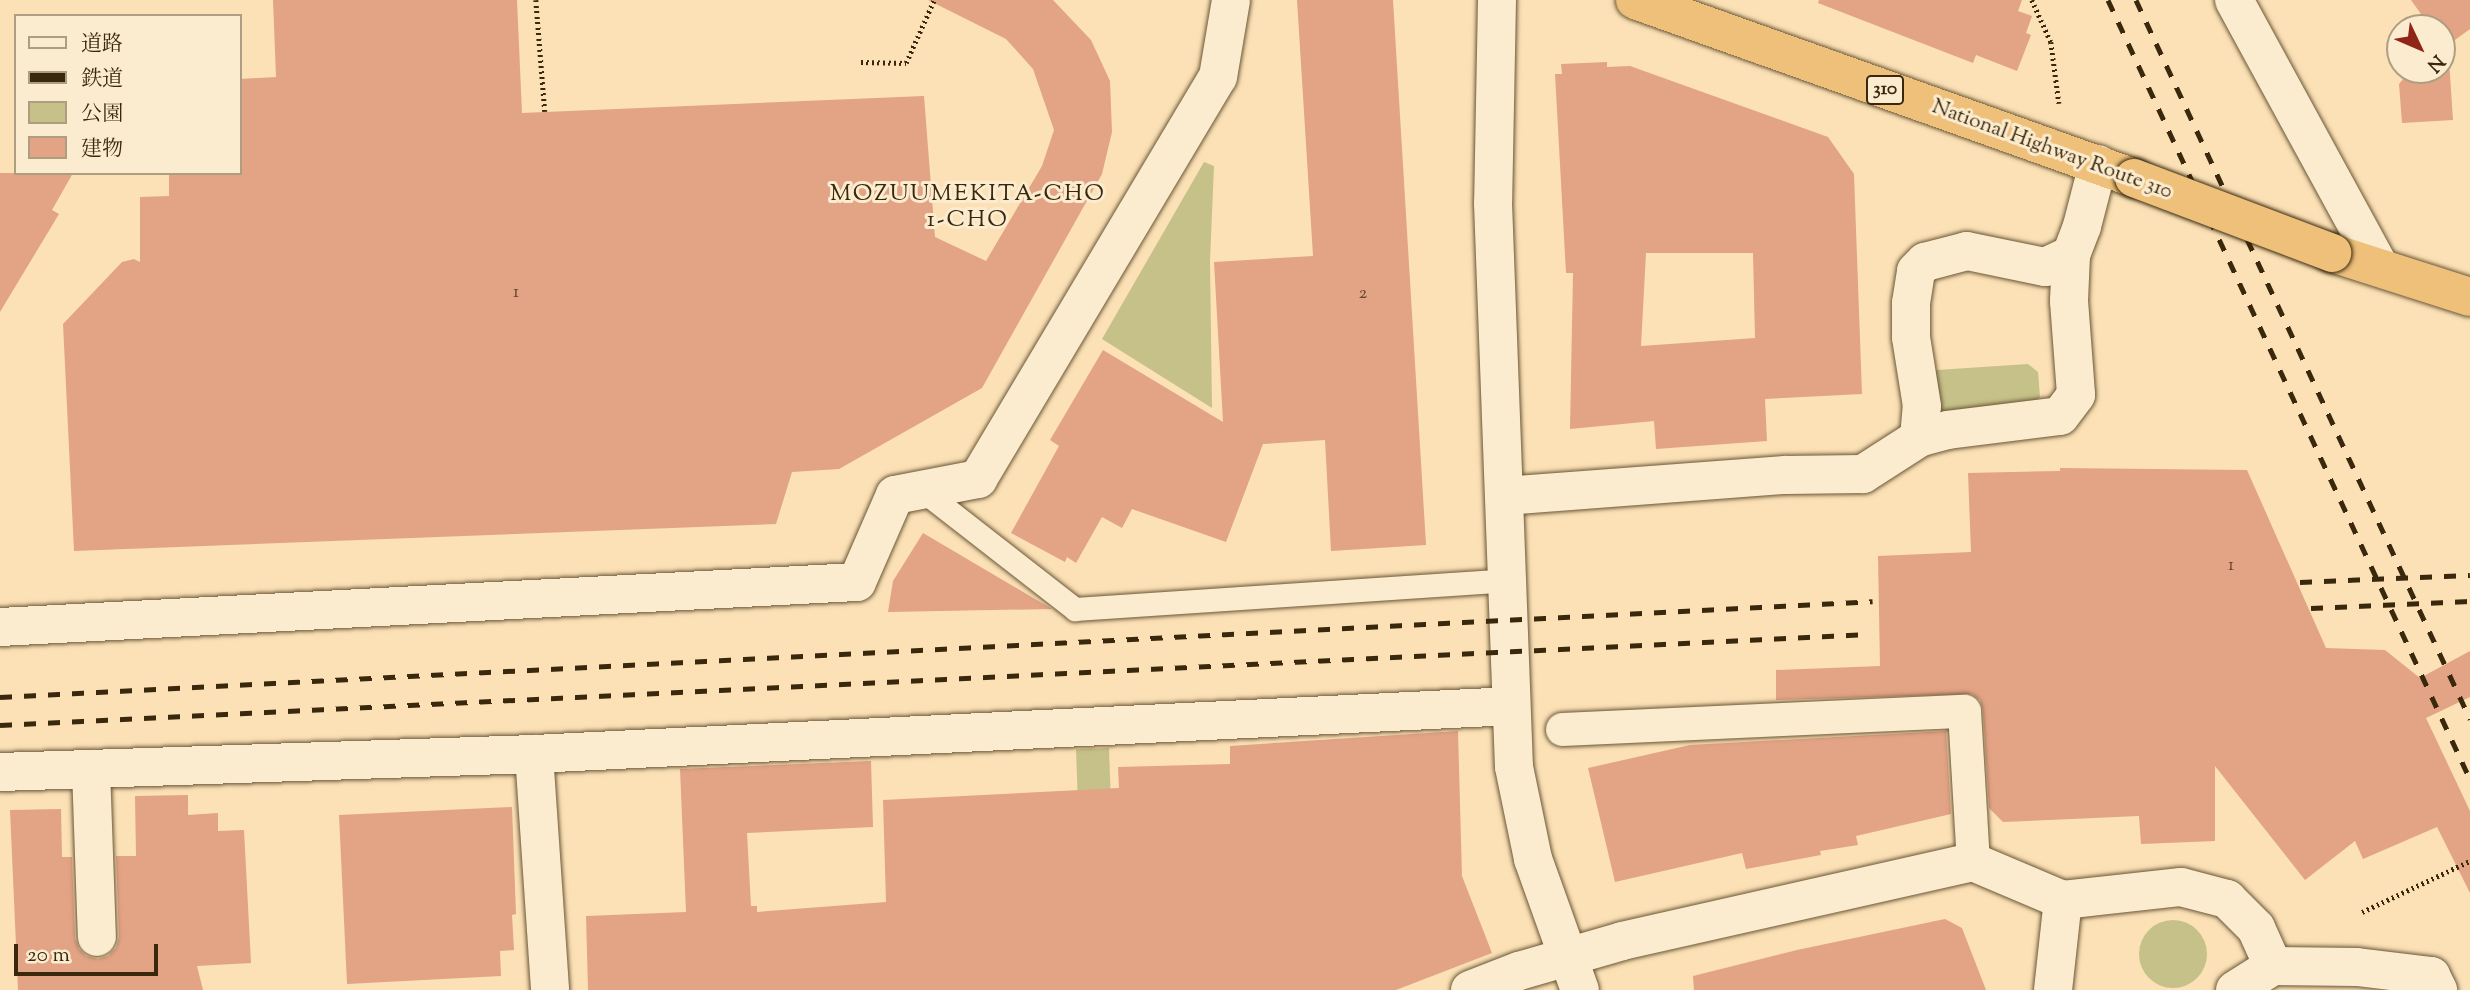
<!DOCTYPE html>
<meta charset="utf-8">
<style>
body{margin:0}
#map{position:relative;width:2470px;height:990px;overflow:hidden;background:#fbe1b5;font-family:"Sorts Mill Goudy","Noto Serif JP",serif}
div>[style]{position:absolute}
[style*='--x']{left:calc(var(--x)*1px);top:calc(var(--y)*1px);width:calc(var(--w)*1px);rotate:calc(var(--a)*1deg)}
.green>*{inset:0;background:#c6c188;transform-origin:0 0}
.round{border-radius:50%}
.building>*{inset:0;background:#e3a385}
.path>*{height:4.5px;margin-top:-2.25px;transform-origin:0;background:repeating-linear-gradient(90deg,#3a280d 0 2px,transparent 0 5.5px)}
.roads{filter:drop-shadow(0 0 2px #6a5637) drop-shadow(0 0 2px #6a5637)}
.service>*{height:23px;margin:-11.5px;padding:0 11.5px;transform-origin:11.5px;border-radius:11.5px;background:#fceccf}
.pedestrian>*{height:33px;margin:-16.5px;padding:0 16.5px;transform-origin:16.5px;border-radius:16.5px;background:#fceccf}
.minor>*{height:38px;margin:-19px;padding:0 19px;transform-origin:19px;border-radius:19px;background:#fceccf}
.tertiary>*{height:38px;margin:-19px;padding:0 19px;transform-origin:19px;border-radius:19px;background:#fceccf}
.trunk>*{height:38px;margin:-19px;padding:0 19px;transform-origin:19px;border-radius:19px;background:#eec07a}
.rail>*{height:5px;margin-top:-2.5px;transform-origin:0;background:repeating-linear-gradient(90deg,#3a280d 0 12px,transparent 0 24px)}
.bridges{filter:drop-shadow(0 0 2px #3a280d) drop-shadow(0 0 2px #3a280d)}
.trunk-bridge>*{height:38px;margin:-19px;padding:0 19px;transform-origin:19px;border-radius:19px;background:#eec07a}
span{translate:-50% -50%;white-space:nowrap;text-align:center;line-height:1.15;-webkit-text-stroke:6px #fceccf;paint-order:stroke}
.number-label{font-size:18px;color:#64472b}
.number-label span{-webkit-text-stroke-width:0}
.shield-label span{padding:2px 5px;background:#fceccf;border:2px solid;border-radius:5px;-webkit-text-stroke-width:0}
.shield-label{font-size:19px;color:#3a280d;font-weight:700}
.street-label{font-size:21px;color:#3a280d}
.neighbourhood-label{font-size:23px;color:#3a280d;letter-spacing:2px}
.legend{position:absolute;left:14px;top:14px;width:228px;height:161px;box-sizing:border-box;background:#fceccf;border:2px solid #ae9e81;margin:0;padding:9px 12px;list-style:none;font-size:21px;color:#3a280d}
.legend li{display:flex;align-items:center;gap:14px;height:35px}
.legend b{width:35px;border:2px solid #ae9e81}
.north{position:absolute;left:2386px;top:14px;width:70px;height:70px;box-sizing:border-box;background:#fceccf;border:2px solid #ae9e81;border-radius:50%;rotate:134deg;font-size:19px;font-weight:700;line-height:28px;text-align:center;color:#3a280d}
.north::after{content:'';display:block;margin:auto;width:24px;height:32px;background:#8f2418;clip-path:polygon(50% 0,100% 100%,50% 72%,0 100%)}
.scale{position:absolute;left:14px;top:944px;width:144px;height:32px;box-sizing:border-box;border:4px solid #3a280d;border-top:0;padding-left:9px;font-size:21px;line-height:24px;white-space:nowrap;color:#3a280d;-webkit-text-stroke:5px #fceccf;paint-order:stroke}
</style>
<div id="map">
<div class="green">
<i style="clip-path:polygon(1204px 162px,1214px 166px,1210px 261px,1212px 408px,1102px 339px)"></i>
<i style="clip-path:polygon(2028px 364px,2038px 372px,2040px 397px,2029px 409px,1937px 412px,1930px 376px,1937px 370px)"></i>
<i style="left:1109px;top:748px;width:116px;height:33px;rotate:88deg"></i>
<i class="round" style="left:2139px;top:920px;width:68px;height:68px"></i>
</div>
<div class="building">
<i style="clip-path:polygon(273px 0,517px 0,522px 113px,924px 96px,935px 237px,986px 261px,1042px 166px,1054px 130px,1033px 69px,1006px 39px,928px 0,1053px 0,1091px 40px,1110px 81px,1112px 132px,1102px 174px,982px 388px,839px 469px,792px 472px,776px 524px,74px 551px,63px 324px,122px 262px,134px 259px,140px 262px,140px 197px,169px 196px,169px 173px,240px 173px,240px 79px,276px 77px)"></i>
<i style="clip-path:polygon(1297px 0,1393px 0,1426px 545px,1331px 551px,1325px 440px,1263px 444px,1226px 542px,1132px 509px,1122px 528px,1102px 517px,1076px 563px,1067px 557px,1065px 562px,1011px 533px,1059px 446px,1050px 440px,1103px 350px,1223px 422px,1214px 262px,1313px 256px)"></i>
<i style="clip-path:polygon(1819px 0,2022px 0,2018px 11px,2032px 16px,2026px 33px,2031px 35px,2017px 71px,1976px 55px,1973px 63px,1818px 3px)"></i>
<i style="clip-path:polygon(2411px 0,2470px 0,2470px 29px,2448px 45px,2453px 120px,2402px 123px,2399px 84px,2411px 70px,2442px 70px,2442px 28px,2431px 28px)"></i>
<i style="clip-path:polygon(evenodd,1607px 62px,1607px 67px,1630px 66px,1828px 137px,1854px 174px,1862px 394px,1765px 399px,1767px 441px,1656px 449px,1654px 421px,1570px 429px,1573px 273px,1566px 273px,1555px 74px,1562px 74px,1561px 64px,1607px 62px,1646px 253px,1753px 253px,1755px 338px,1641px 346px,1646px 253px)"></i>
<i style="clip-path:polygon(0 173px,73px 173px,52px 210px,59px 214px,0 312px)"></i>
<i style="clip-path:polygon(2060px 468px,2247px 470px,2326px 648px,2385px 650px,2420px 678px,2470px 651px,2470px 697px,2426px 718px,2470px 811px,2470px 893px,2437px 827px,2363px 859px,2355px 841px,2305px 880px,2215px 766px,2215px 841px,2141px 844px,2139px 816px,2003px 822px,1989px 808px,1983px 710px,1980px 700px,1972px 694px,1776px 700px,1776px 670px,1880px 666px,1878px 556px,1971px 552px,1968px 473px,2060px 471px)"></i>
<i style="clip-path:polygon(923px 533px,1052px 609px,888px 612px,893px 581px)"></i>
<i style="clip-path:polygon(1458px 731px,1462px 876px,1492px 953px,1396px 990px,588px 990px,586px 916px,686px 912px,680px 769px,871px 761px,873px 827px,747px 833px,751px 906px,757px 906px,757px 912px,886px 902px,883px 800px,1119px 788px,1118px 767px,1230px 764px,1230px 746px)"></i>
<i style="clip-path:polygon(1946px 731px,1951px 814px,1856px 836px,1858px 845px,1820px 851px,1821px 855px,1746px 869px,1742px 853px,1615px 882px,1588px 768px,1690px 745px)"></i>
<i style="clip-path:polygon(188px 795px,188px 815px,218px 813px,218px 831px,244px 830px,251px 963px,197px 966px,203px 990px,18px 990px,10px 810px,61px 809px,62px 857px,72px 857px,75px 938px,79px 949px,86px 956px,98px 959px,108px 956px,116px 948px,119px 937px,116px 856px,136px 856px,135px 796px)"></i>
<i style="clip-path:polygon(512px 807px,516px 914px,512px 915px,514px 950px,500px 951px,501px 976px,347px 984px,339px 815px)"></i>
<i style="clip-path:polygon(1945px 919px,1962px 928px,1986px 990px,1694px 990px,1693px 976px,1797px 950px)"></i>
</div>
<div class="path">
<i style="--x:536;--y:0;--w:112;--a:85.4"></i>
<i style="--x:2032;--y:0;--w:46;--a:65.7"></i>
<i style="--x:2051;--y:42;--w:62;--a:82.5"></i>
<i style="--x:861;--y:62;--w:45;--a:1.3"></i>
<i style="--x:906;--y:63;--w:69;--a:-66"></i>
<i style="--x:2362;--y:912;--w:119;--a:-25.3"></i>
</div>
<div class="roads">
<div class="service">
<i style="--x:922;--y:490;--w:194;--a:37.9"></i>
<i style="--x:1075;--y:609;--w:433;--a:-3.8"></i>
</div>
<div class="pedestrian">
<i style="--x:1562;--y:729;--w:402;--a:-2.6"></i>
<i style="--x:1964;--y:711;--w:151;--a:86.6"></i>
</div>
<div class="minor">
<i style="--x:2234;--y:0;--w:303;--a:61.4"></i>
<i style="--x:1967;--y:251;--w:80;--a:11.6"></i>
<i style="--x:2045;--y:267;--w:29;--a:-25"></i>
<i style="--x:2071;--y:255;--w:46;--a:92.5"></i>
<i style="--x:2069;--y:301;--w:94;--a:85.7"></i>
<i style="--x:2076;--y:395;--w:26;--a:127"></i>
<i style="--x:2060;--y:416;--w:113;--a:172.9"></i>
<i style="--x:1948;--y:430;--w:30;--a:165"></i>
<i style="--x:1919;--y:438;--w:32;--a:-85"></i>
<i style="--x:1922;--y:406;--w:70;--a:-99.1"></i>
<i style="--x:1911;--y:337;--w:34;--a:-90"></i>
<i style="--x:1911;--y:303;--w:32;--a:-81"></i>
<i style="--x:1916;--y:271;--w:13;--a:-45"></i>
<i style="--x:1925;--y:262;--w:43;--a:-14.7"></i>
<i style="--x:0;--y:627;--w:858;--a:-3.01"></i>
<i style="--x:857;--y:582;--w:95;--a:-66.4"></i>
<i style="--x:895;--y:495;--w:85;--a:-10.9"></i>
<i style="--x:978;--y:479;--w:468;--a:-59.2"></i>
<i style="--x:1218;--y:77;--w:78;--a:-80.4"></i>
<i style="--x:534;--y:754;--w:237;--a:86.1"></i>
<i style="--x:91;--y:769;--w:168;--a:88"></i>
<i style="--x:0;--y:772;--w:534;--a:-1.93"></i>
<i style="--x:534;--y:754;--w:978;--a:-2.81"></i>
<i style="--x:1470;--y:990;--w:53;--a:-21.2"></i>
<i style="--x:1519;--y:971;--w:107;--a:-16.2"></i>
<i style="--x:1622;--y:941;--w:360;--a:-12.7"></i>
<i style="--x:1973;--y:862;--w:98;--a:22.9"></i>
<i style="--x:2063;--y:900;--w:119;--a:-6.3"></i>
<i style="--x:2181;--y:887;--w:48;--a:14.6"></i>
<i style="--x:2227;--y:899;--w:41;--a:45"></i>
<i style="--x:2256;--y:928;--w:42;--a:65.9"></i>
<i style="--x:2053;--y:990;--w:91;--a:-83.7"></i>
<i style="--x:2235;--y:990;--w:45;--a:-32.3"></i>
<i style="--x:2273;--y:966;--w:84;--a:0.7"></i>
<i style="--x:2357;--y:967;--w:75;--a:6.9"></i>
<i style="--x:2431;--y:976;--w:16;--a:63"></i>
</div>
<div class="tertiary">
<i style="--x:1497;--y:0;--w:203;--a:91.1"></i>
<i style="--x:1493;--y:203;--w:564;--a:87.87"></i>
<i style="--x:1514;--y:767;--w:94;--a:78.3"></i>
<i style="--x:1533;--y:859;--w:139;--a:70.3"></i>
<i style="--x:2071;--y:255;--w:31;--a:-69"></i>
<i style="--x:2082;--y:226;--w:64;--a:-75.5"></i>
<i style="--x:1504;--y:496;--w:282;--a:-4.3"></i>
<i style="--x:1785;--y:475;--w:78;--a:-0.7"></i>
<i style="--x:1863;--y:474;--w:67;--a:-32.7"></i>
</div>
<div class="trunk">
<i style="--x:1635;--y:0;--w:530;--a:19.63"></i>
<i style="--x:2332;--y:253;--w:145;--a:17.7"></i>
</div>
</div>
<div class="rail">
<i style="--x:2108;--y:0;--w:859;--a:65.08"></i>
<i style="--x:2136;--y:0;--w:793;--a:65.08"></i>
<i style="--x:2300;--y:582;--w:170;--a:-2.4"></i>
<i style="--x:2311;--y:608;--w:159;--a:-2.5"></i>
<i style="--x:0;--y:697;--w:1875;--a:-2.93"></i>
<i style="--x:0;--y:725;--w:1871;--a:-2.79"></i>
</div>
<div class="bridges">
<div class="trunk-bridge">
<i style="--x:2134;--y:178;--w:212;--a:20.7"></i>
</div>
</div>
<div class="number-label">
<span style="left:516px;top:293px">1</span>
<span style="left:1363px;top:294px">2</span>
<span style="left:2231px;top:566px">1</span>
</div>
<div class="shield-label">
<span style="left:1885px;top:90px">310</span>
</div>
<div class="street-label">
<span style="left:2052px;top:150px;rotate:20deg">National Highway Route 310</span>
</div>
<div class="neighbourhood-label">
<span style="left:968px;top:208px">MOZUUMEKITA-CHO<br>1-CHO</span>
</div>
<ul class="legend">
<li><b style="height:9px;background:#fceccf"></b>道路</li>
<li><b style="height:9px;background:#3a280d"></b>鉄道</li>
<li><b style="height:19px;background:#c6c188"></b>公園</li>
<li><b style="height:19px;background:#e3a385"></b>建物</li>
</ul>
<div class="north">N</div>
<div class="scale">20 m</div>
</div>
